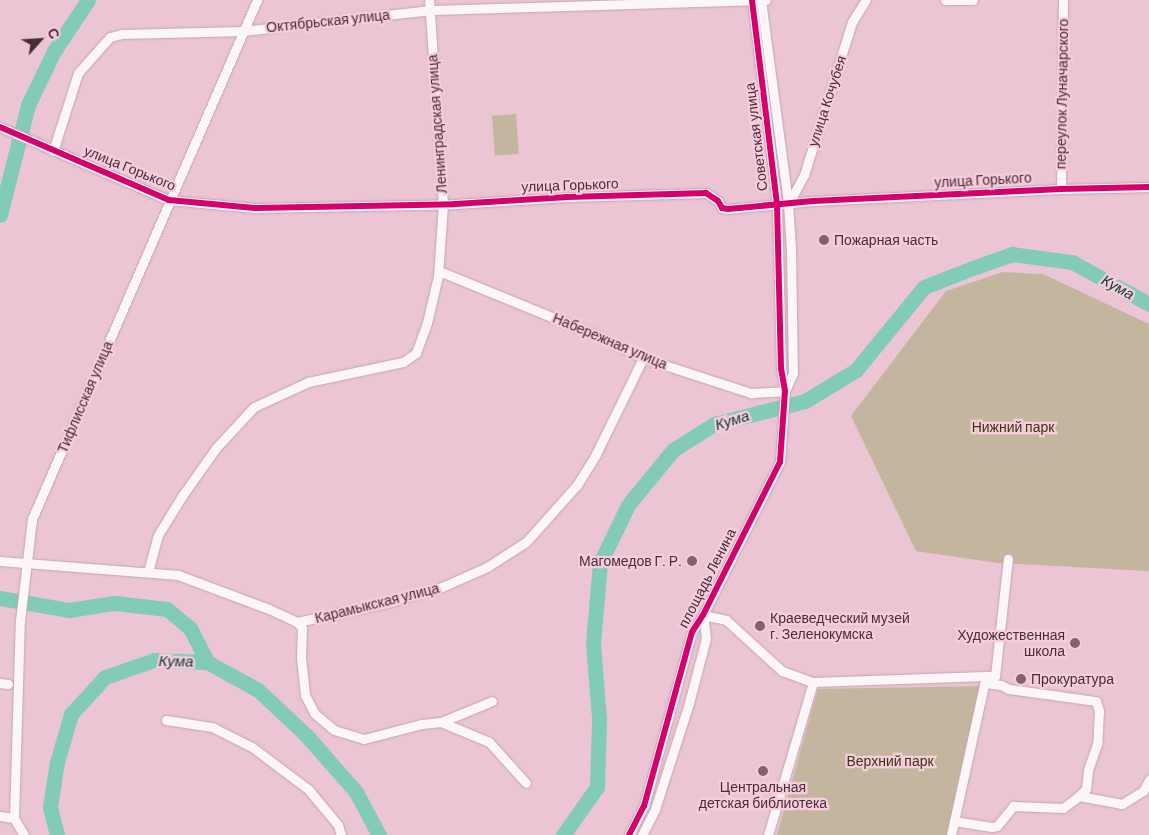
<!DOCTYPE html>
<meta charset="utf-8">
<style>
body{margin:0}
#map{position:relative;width:1149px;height:835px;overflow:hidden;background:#ebc5d4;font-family:Barlow,sans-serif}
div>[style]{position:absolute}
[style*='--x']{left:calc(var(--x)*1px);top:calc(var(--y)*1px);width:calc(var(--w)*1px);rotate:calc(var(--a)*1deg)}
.green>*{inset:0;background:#c4b69e;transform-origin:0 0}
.river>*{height:15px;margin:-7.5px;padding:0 7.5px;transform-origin:7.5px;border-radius:7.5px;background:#82cbb9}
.roads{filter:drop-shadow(0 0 1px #c3a6b2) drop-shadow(0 0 1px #c3a6b2)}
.minor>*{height:9px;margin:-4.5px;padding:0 4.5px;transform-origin:4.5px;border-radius:4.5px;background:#fcf6f9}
.cycleway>*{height:6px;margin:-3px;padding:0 3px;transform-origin:3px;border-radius:3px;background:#d6006c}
.dots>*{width:14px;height:14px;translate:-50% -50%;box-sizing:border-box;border:2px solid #f7ccdc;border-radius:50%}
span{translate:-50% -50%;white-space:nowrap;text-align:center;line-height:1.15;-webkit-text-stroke:4.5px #f7ccdc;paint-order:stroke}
.street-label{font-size:14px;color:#482d38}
.poi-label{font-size:14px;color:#482d38}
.left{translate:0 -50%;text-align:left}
.right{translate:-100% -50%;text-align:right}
.park-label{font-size:14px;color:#353810}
.water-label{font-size:15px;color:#073f32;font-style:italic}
.north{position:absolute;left:15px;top:15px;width:50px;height:50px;-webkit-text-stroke:4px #f7ccdc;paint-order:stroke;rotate:64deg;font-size:14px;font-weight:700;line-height:20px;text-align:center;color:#482d38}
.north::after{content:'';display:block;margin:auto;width:18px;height:22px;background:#482d38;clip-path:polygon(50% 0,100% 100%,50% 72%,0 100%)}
</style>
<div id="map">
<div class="green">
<i style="left:516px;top:114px;width:40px;height:24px;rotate:86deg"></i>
<i style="clip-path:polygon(1003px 272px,1043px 274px,1149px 324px,1149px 571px,997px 563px,916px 551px,851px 416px,946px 291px)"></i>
<i style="clip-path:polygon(983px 686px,950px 835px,777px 835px,818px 689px)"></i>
</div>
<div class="river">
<i style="--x:0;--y:215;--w:114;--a:-75.7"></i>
<i style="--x:28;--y:105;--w:60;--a:-64.3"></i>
<i style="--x:54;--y:51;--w:61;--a:-56.3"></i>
<i style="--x:0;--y:598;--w:70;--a:9.9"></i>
<i style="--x:69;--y:610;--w:46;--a:-8.8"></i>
<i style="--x:114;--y:603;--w:53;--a:6.5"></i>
<i style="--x:167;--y:609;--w:30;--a:40"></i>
<i style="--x:190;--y:628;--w:38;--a:63"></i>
<i style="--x:57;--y:835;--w:29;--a:-104"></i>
<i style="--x:50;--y:807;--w:46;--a:-81.2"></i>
<i style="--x:57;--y:762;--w:50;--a:-73.7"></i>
<i style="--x:71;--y:714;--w:50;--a:-47.4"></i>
<i style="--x:105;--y:677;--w:52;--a:-19.1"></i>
<i style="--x:154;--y:660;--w:53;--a:2.2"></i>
<i style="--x:207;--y:662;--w:58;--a:28.8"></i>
<i style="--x:258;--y:690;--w:67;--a:43.2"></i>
<i style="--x:307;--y:736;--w:74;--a:48.8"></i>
<i style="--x:356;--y:792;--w:49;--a:61.9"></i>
<i style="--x:563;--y:835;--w:59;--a:-54.7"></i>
<i style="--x:597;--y:787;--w:69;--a:-88.3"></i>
<i style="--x:599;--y:718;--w:75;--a:-94.6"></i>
<i style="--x:593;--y:643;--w:80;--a:-85"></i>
<i style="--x:600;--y:563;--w:64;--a:-64.2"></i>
<i style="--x:628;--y:505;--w:71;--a:-50.7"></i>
<i style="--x:673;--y:450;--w:49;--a:-32.4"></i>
<i style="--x:714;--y:424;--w:94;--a:-14.2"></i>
<i style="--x:805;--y:401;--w:60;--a:-31.3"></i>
<i style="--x:856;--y:370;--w:107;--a:-50.7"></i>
<i style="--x:924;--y:287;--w:49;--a:-21.4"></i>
<i style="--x:970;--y:269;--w:45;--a:-19.7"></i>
<i style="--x:1012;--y:254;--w:61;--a:7.6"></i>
<i style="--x:1072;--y:262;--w:88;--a:28.6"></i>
</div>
<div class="roads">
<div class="minor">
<i style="--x:761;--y:0;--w:205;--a:82.4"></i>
<i style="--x:788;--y:203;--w:47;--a:86.3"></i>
<i style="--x:791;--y:250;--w:123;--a:89.1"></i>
<i style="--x:793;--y:373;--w:20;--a:114"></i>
<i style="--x:945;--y:0;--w:28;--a:0"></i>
<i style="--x:0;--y:127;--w:184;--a:23.4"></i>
<i style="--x:169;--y:200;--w:86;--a:5.3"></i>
<i style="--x:255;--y:208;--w:200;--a:-1.1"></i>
<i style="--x:455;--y:204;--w:113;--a:-3.5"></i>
<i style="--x:568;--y:197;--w:138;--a:-1.7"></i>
<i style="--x:706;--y:193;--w:14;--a:34"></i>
<i style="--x:718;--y:201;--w:8;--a:60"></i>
<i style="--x:722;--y:208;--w:6;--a:9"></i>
<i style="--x:728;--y:209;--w:85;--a:-5.4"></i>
<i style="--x:813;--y:201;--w:248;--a:-2.8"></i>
<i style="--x:1061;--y:189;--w:88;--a:-1.3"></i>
<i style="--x:53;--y:151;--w:82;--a:-72.2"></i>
<i style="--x:78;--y:73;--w:48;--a:-48.4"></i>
<i style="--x:110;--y:37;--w:12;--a:-14"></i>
<i style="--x:122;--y:34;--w:121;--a:-1.4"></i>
<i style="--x:243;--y:31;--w:187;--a:-6.4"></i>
<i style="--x:429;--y:10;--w:337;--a:-1.7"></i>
<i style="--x:1061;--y:189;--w:189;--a:-89.4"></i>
<i style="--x:789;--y:203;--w:32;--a:-62"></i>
<i style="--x:804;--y:175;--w:160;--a:-72.6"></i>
<i style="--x:852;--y:22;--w:26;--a:-58"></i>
<i style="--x:439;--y:271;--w:172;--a:22.2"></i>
<i style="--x:598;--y:336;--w:50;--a:26.1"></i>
<i style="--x:643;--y:358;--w:114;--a:18"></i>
<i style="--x:751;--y:393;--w:34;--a:-3"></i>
<i style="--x:0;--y:561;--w:179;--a:4.5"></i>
<i style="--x:178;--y:575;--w:97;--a:20.5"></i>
<i style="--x:269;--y:609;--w:31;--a:25"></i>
<i style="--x:297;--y:622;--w:8;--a:50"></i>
<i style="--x:302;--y:628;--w:29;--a:92"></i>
<i style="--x:301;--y:657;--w:38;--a:84"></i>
<i style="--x:305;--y:695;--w:20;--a:63"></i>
<i style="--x:314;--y:713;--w:26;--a:40"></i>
<i style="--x:334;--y:730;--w:31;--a:17"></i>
<i style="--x:364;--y:739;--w:60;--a:-14.5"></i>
<i style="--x:422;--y:724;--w:19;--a:-6"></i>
<i style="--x:441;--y:722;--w:52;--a:22.6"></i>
<i style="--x:489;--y:742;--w:55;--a:47.9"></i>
<i style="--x:148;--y:572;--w:38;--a:-75"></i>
<i style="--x:158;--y:535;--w:46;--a:-58.4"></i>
<i style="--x:182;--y:496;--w:59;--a:-54.7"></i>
<i style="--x:216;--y:448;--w:56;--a:-47.2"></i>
<i style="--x:254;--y:407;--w:60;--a:-24.8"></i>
<i style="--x:308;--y:382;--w:97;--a:-11.9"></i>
<i style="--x:403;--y:362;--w:16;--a:-35"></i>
<i style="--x:416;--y:353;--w:32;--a:-70"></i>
<i style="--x:427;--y:323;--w:48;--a:-76.8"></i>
<i style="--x:438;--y:276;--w:72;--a:-86"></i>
<i style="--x:443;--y:204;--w:204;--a:-93.9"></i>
<i style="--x:703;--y:615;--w:24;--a:12"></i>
<i style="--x:726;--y:620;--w:76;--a:42.3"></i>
<i style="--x:782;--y:671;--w:33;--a:20"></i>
<i style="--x:813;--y:682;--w:173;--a:-2"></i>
<i style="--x:297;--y:622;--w:96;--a:-12"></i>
<i style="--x:391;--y:602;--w:53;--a:-16.4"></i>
<i style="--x:442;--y:587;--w:49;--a:-24"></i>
<i style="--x:487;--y:567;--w:46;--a:-32.7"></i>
<i style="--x:526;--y:542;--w:76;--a:-48.2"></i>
<i style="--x:577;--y:485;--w:36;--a:-58"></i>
<i style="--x:596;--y:454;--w:107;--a:-63.9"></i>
<i style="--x:0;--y:683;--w:8;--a:7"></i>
<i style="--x:985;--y:683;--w:16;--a:7"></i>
<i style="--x:1001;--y:685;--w:9;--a:27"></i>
<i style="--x:1009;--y:689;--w:88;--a:7.9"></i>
<i style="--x:1096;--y:701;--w:10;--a:73"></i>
<i style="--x:1099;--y:711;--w:33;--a:93"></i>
<i style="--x:1097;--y:744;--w:28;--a:109"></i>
<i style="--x:1088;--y:770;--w:19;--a:96"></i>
<i style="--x:1086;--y:789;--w:10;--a:135"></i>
<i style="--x:166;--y:720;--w:47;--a:8.7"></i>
<i style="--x:212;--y:727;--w:45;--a:26.6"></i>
<i style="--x:252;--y:747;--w:70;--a:36.9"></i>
<i style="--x:308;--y:789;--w:47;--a:50.2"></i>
<i style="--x:338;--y:825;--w:10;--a:73"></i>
<i style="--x:441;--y:722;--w:55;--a:-22.4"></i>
<i style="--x:0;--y:816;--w:14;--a:8"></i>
<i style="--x:14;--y:818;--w:197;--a:-88.3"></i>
<i style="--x:20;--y:621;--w:103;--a:-83.3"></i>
<i style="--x:32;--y:519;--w:566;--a:-66.56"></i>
<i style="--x:14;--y:818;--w:20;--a:60"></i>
<i style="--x:954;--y:821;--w:38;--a:9"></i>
<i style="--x:992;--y:827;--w:5;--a:-11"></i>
<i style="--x:997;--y:826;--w:26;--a:-51"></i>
<i style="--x:1013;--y:806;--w:50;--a:2.3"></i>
<i style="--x:1063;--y:808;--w:20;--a:-37"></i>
<i style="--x:1079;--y:796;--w:44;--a:10.5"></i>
<i style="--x:1122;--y:804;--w:25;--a:-32"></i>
<i style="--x:1143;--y:791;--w:13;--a:-61"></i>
<i style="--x:629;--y:835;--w:33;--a:-63"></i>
<i style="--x:644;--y:806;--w:180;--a:-74.6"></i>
<i style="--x:692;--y:632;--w:20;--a:-57"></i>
<i style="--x:703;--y:615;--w:171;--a:-63.3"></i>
<i style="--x:780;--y:462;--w:71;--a:-86"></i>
<i style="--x:785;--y:391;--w:23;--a:-100"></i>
<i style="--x:781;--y:368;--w:164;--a:-91.4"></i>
<i style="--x:777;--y:204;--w:206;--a:-97"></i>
<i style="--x:642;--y:835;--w:29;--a:-63"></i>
<i style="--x:655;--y:809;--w:111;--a:-72.2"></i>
<i style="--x:689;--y:703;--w:67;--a:-75.3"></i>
<i style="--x:706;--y:638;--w:23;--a:-97"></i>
<i style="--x:768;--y:835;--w:159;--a:-73.6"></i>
<i style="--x:951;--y:835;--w:163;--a:-77.6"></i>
<i style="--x:986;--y:676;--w:9;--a:0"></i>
<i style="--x:995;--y:676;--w:118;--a:-83.7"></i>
</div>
</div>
<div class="cycleway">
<i style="--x:0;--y:127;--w:184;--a:23.4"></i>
<i style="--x:169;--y:200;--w:86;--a:5.3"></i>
<i style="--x:255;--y:208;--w:200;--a:-1.1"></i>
<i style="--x:455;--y:204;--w:113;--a:-3.5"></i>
<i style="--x:568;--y:197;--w:138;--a:-1.7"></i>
<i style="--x:706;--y:193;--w:14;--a:34"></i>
<i style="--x:718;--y:201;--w:8;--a:60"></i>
<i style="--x:722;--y:208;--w:6;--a:9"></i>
<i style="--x:728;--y:209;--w:85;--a:-5.4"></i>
<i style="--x:813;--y:201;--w:248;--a:-2.8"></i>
<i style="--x:1061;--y:189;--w:88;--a:-1.3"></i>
<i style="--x:629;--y:835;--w:33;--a:-63"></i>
<i style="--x:644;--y:806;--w:180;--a:-74.6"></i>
<i style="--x:692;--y:632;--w:20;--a:-57"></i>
<i style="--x:703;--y:615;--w:171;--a:-63.3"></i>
<i style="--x:780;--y:462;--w:71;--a:-86"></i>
<i style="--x:785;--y:391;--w:23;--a:-100"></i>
<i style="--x:781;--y:368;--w:164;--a:-91.4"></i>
<i style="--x:777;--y:204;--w:206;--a:-97"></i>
</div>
<div class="dots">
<i style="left:824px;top:240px;background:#81626f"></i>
<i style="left:692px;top:561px;background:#81626f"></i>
<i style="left:760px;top:626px;background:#81626f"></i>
<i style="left:1075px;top:643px;background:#81626f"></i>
<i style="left:1021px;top:679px;background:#81626f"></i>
<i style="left:763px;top:771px;background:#81626f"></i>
</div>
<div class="street-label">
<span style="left:328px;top:21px;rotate:-6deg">Октябрьская улица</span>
<span style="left:1062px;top:94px;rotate:-89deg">переулок Луначарского</span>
<span style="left:827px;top:101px;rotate:-72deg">улица Кочубея</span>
<span style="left:437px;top:124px;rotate:-94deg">Ленинградская улица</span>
<span style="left:756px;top:137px;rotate:-97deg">Советская улица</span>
<span style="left:130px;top:168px;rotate:22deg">улица Горького</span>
<span style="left:983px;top:180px;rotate:-3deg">улица Горького</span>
<span style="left:570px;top:185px;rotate:-2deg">улица Горького</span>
<span style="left:610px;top:341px;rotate:23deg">Набережная улица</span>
<span style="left:85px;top:397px;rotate:-67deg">Тифлисская улица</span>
<span style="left:707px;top:578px;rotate:-63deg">площадь Ленина</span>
<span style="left:377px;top:603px;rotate:-14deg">Карамыкская улица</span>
</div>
<div class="poi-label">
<span class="left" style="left:834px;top:240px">Пожарная часть</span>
<span class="right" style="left:682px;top:561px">Магомедов Г. Р.</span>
<span class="left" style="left:770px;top:626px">Краеведческий музей<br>г. Зеленокумска</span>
<span class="right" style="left:1065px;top:643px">Художественная<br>школа</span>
<span class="left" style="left:1031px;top:679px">Прокуратура</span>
<span style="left:763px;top:795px">Центральная<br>детская библиотека</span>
</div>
<div class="park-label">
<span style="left:1013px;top:427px">Нижний парк</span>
<span style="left:890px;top:761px">Верхний парк</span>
</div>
<div class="water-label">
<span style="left:1118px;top:287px;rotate:29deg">Кума</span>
<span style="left:732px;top:420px;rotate:-17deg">Кума</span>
<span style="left:176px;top:661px;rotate:1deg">Кума</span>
</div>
<div class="north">С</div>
</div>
